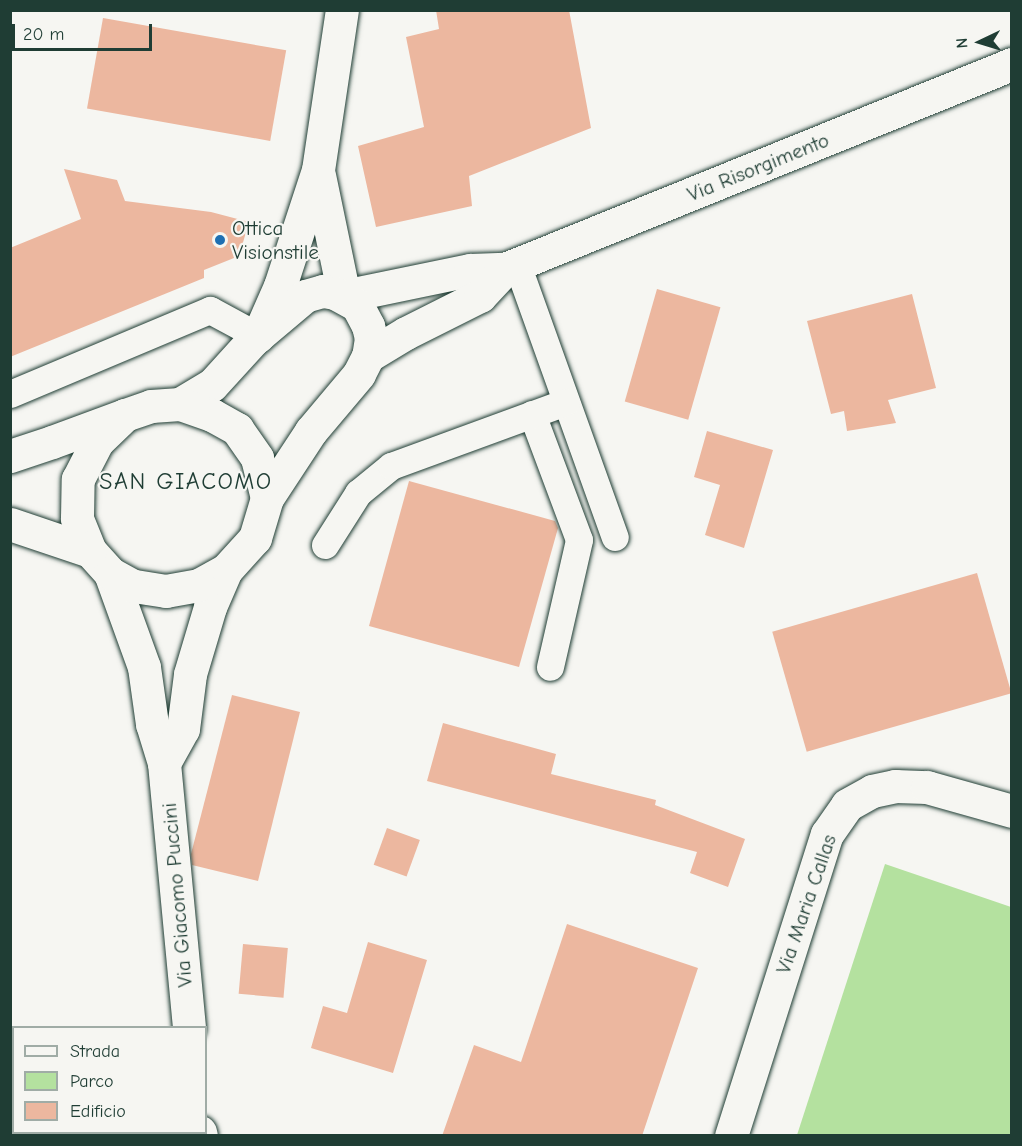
<!DOCTYPE html>
<style>
body{margin:0}
#map{position:relative;width:1022px;height:1146px;overflow:hidden;background:#f6f6f2;font-family:"Comic Neue",sans-serif}
div>[style]{position:absolute}
[style*='--x']{left:calc(var(--x)*1px);top:calc(var(--y)*1px);width:calc(var(--w)*1px);rotate:calc(var(--a)*1deg)}
.green>*{inset:0;background:#b4e19f}
.building>*{inset:0;background:#ecb79f;transform-origin:0 0}
.roads{filter:drop-shadow(0 0 2px #1f3d34) drop-shadow(0 0 2px #1f3d34)}
.service>*{height:27px;margin:-13.5px;padding:0 13.5px;transform-origin:13.5px;border-radius:13.5px;background:#f6f6f2}
.minor>*{height:33px;margin:-16.5px;padding:0 16.5px;transform-origin:16.5px;border-radius:16.5px;background:#f6f6f2}
.tertiary>*{height:33px;margin:-16.5px;padding:0 16.5px;transform-origin:16.5px;border-radius:16.5px;background:#f6f6f2}
.secondary>*{height:33px;margin:-16.5px;padding:0 16.5px;transform-origin:16.5px;border-radius:16.5px;background:#f6f6f2}
.dots>*{width:16px;height:16px;translate:-50% -50%;box-sizing:border-box;border:3px solid #f6f6f2;border-radius:50%}
span{translate:-50% -50%;white-space:nowrap;text-align:center;line-height:1.15;-webkit-text-stroke:4.5px #f6f6f2;paint-order:stroke}
.street-label{font-size:21px;color:#1f3d34}
.poi-label{font-size:21px;color:#1f3d34}
.left{translate:0 -50%;text-align:left}
.quarter-label{font-size:24px;color:#1f3d34;letter-spacing:1.5px}
.frame{position:absolute;inset:0;border:12px solid #1f3d34;pointer-events:none}
.legend{position:absolute;left:12px;top:1026px;width:195px;height:108px;box-sizing:border-box;background:#f6f6f2;border:2px solid #a0aca6;margin:0;padding:8px 10px;list-style:none;font-size:18px;color:#1f3d34}
.legend li{display:flex;align-items:center;gap:12px;height:30px}
.legend b{width:30px;border:2px solid #a0aca6}
.north{position:absolute;left:950px;top:12px;width:60px;height:60px;-webkit-text-stroke:4px #f6f6f2;paint-order:stroke;rotate:266deg;font-size:16px;font-weight:700;line-height:24px;text-align:center;color:#1f3d34}
.north::after{content:'';display:block;margin:auto;width:21px;height:27px;background:#1f3d34;clip-path:polygon(50% 0,100% 100%,50% 72%,0 100%)}
.scale{position:absolute;left:12px;top:24px;width:140px;height:27px;box-sizing:border-box;border:3px solid #1f3d34;border-top:0;padding-left:8px;font-size:18px;line-height:21px;white-space:nowrap;color:#1f3d34;-webkit-text-stroke:4px #f6f6f2;paint-order:stroke}
</style>
<div id="map">
<div class="green">
<i style="clip-path:polygon(885px 864px,1011px 907px,1011px 1135px,797px 1135px)"></i>
</div>
<div class="building">
<i style="clip-path:polygon(436px 10px,569px 10px,591px 128px,469px 176px,472px 206px,376px 227px,358px 146px,424px 127px,406px 37px,439px 29px)"></i>
<i style="left:103px;top:18px;width:186px;height:92px;rotate:10deg"></i>
<i style="clip-path:polygon(64px 169px,117px 180px,125px 201px,211px 212px,249px 222px,239px 256px,204px 270px,204px 278px,10px 357px,10px 248px,81px 219px)"></i>
<i style="left:657px;top:289px;width:66px;height:117px;rotate:16deg"></i>
<i style="clip-path:polygon(912px 294px,936px 388px,888px 400px,896px 423px,847px 431px,844px 411px,831px 414px,807px 321px)"></i>
<i style="clip-path:polygon(707px 431px,773px 450px,744px 548px,705px 535px,720px 485px,694px 477px)"></i>
<i style="clip-path:polygon(409px 481px,555px 521px,558px 528px,519px 667px,369px 626px)"></i>
<i style="left:977px;top:573px;width:125px;height:213px;rotate:74deg"></i>
<i style="clip-path:polygon(232px 695px,300px 712px,258px 881px,192px 865px,191px 854px)"></i>
<i style="clip-path:polygon(443px 723px,556px 754px,551px 774px,656px 800px,655px 805px,745px 839px,728px 887px,690px 873px,697px 852px,427px 781px)"></i>
<i style="left:387px;top:828px;width:35px;height:39px;rotate:20deg"></i>
<i style="clip-path:polygon(567px 924px,698px 968px,642px 1136px,442px 1136px,474px 1045px,521px 1062px)"></i>
<i style="clip-path:polygon(368px 942px,427px 960px,393px 1073px,311px 1048px,323px 1006px,347px 1013px)"></i>
<i style="left:243px;top:944px;width:45px;height:50px;rotate:5deg"></i>
</div>
<div class="roads">
<div class="service">
<i style="--x:517;--y:264;--w:290;--a:70.3"></i>
<i style="--x:10;--y:394;--w:217;--a:-22.8"></i>
<i style="--x:210;--y:310;--w:55;--a:28.4"></i>
<i style="--x:532;--y:414;--w:134;--a:69.5"></i>
<i style="--x:579;--y:540;--w:130;--a:102.9"></i>
<i style="--x:325;--y:545;--w:62;--a:-57.6"></i>
<i style="--x:358;--y:493;--w:43;--a:-39.3"></i>
<i style="--x:391;--y:466;--w:186;--a:-20.1"></i>
</div>
<div class="minor">
<i style="--x:319;--y:175;--w:124;--a:78.3"></i>
<i style="--x:258;--y:336;--w:55;--a:-66.3"></i>
<i style="--x:280;--y:286;--w:122;--a:-71.9"></i>
<i style="--x:318;--y:170;--w:162;--a:-81.5"></i>
<i style="--x:731;--y:1136;--w:317;--a:-72.4"></i>
<i style="--x:827;--y:834;--w:35;--a:-55"></i>
<i style="--x:847;--y:805;--w:29;--a:-29"></i>
<i style="--x:872;--y:791;--w:24;--a:-12"></i>
<i style="--x:895;--y:786;--w:32;--a:2"></i>
<i style="--x:927;--y:787;--w:88;--a:15.8"></i>
</div>
<div class="tertiary">
<i style="--x:110;--y:573;--w:100;--a:70.1"></i>
<i style="--x:144;--y:667;--w:58;--a:82"></i>
<i style="--x:152;--y:724;--w:41;--a:72.9"></i>
<i style="--x:164;--y:763;--w:266;--a:84.6"></i>
<i style="--x:164;--y:763;--w:39;--a:-61"></i>
<i style="--x:183;--y:729;--w:55;--a:-82.7"></i>
<i style="--x:190;--y:674;--w:70;--a:-73.4"></i>
<i style="--x:210;--y:607;--w:40;--a:-66.6"></i>
<i style="--x:200;--y:1132;--w:4;--a:76"></i>
</div>
<div class="secondary">
<i style="--x:344;--y:296;--w:129;--a:-11.7"></i>
<i style="--x:470;--y:270;--w:35;--a:-2"></i>
<i style="--x:505;--y:269;--w:547;--a:-22.02"></i>
<i style="--x:368;--y:356;--w:44;--a:-31.2"></i>
<i style="--x:406;--y:333;--w:83;--a:-26.6"></i>
<i style="--x:480;--y:296;--w:37;--a:-47"></i>
<i style="--x:180;--y:404;--w:37;--a:-31"></i>
<i style="--x:212;--y:385;--w:61;--a:-47.7"></i>
<i style="--x:253;--y:340;--w:68;--a:-40.2"></i>
<i style="--x:305;--y:296;--w:19;--a:-16"></i>
<i style="--x:323;--y:291;--w:12;--a:9"></i>
<i style="--x:335;--y:293;--w:25;--a:29"></i>
<i style="--x:357;--y:305;--w:24;--a:62"></i>
<i style="--x:368;--y:326;--w:12;--a:76"></i>
<i style="--x:371;--y:338;--w:18;--a:99"></i>
<i style="--x:368;--y:356;--w:20;--a:117"></i>
<i style="--x:359;--y:374;--w:75;--a:130.1"></i>
<i style="--x:311;--y:431;--w:80;--a:123.3"></i>
<i style="--x:10;--y:456;--w:44;--a:-18.4"></i>
<i style="--x:52;--y:442;--w:78;--a:-20.3"></i>
<i style="--x:125;--y:415;--w:28;--a:-19"></i>
<i style="--x:151;--y:406;--w:29;--a:-4"></i>
<i style="--x:180;--y:404;--w:34;--a:19"></i>
<i style="--x:212;--y:415;--w:29;--a:29"></i>
<i style="--x:237;--y:429;--w:35;--a:55"></i>
<i style="--x:257;--y:458;--w:41;--a:76"></i>
<i style="--x:267;--y:498;--w:42;--a:106.7"></i>
<i style="--x:255;--y:538;--w:43;--a:132.2"></i>
<i style="--x:226;--y:570;--w:31;--a:151"></i>
<i style="--x:199;--y:585;--w:34;--a:170"></i>
<i style="--x:166;--y:591;--w:33;--a:-171"></i>
<i style="--x:133;--y:586;--w:26;--a:-151"></i>
<i style="--x:110;--y:573;--w:30;--a:-132"></i>
<i style="--x:90;--y:551;--w:35;--a:-112"></i>
<i style="--x:77;--y:518;--w:39;--a:-89"></i>
<i style="--x:78;--y:479;--w:42;--a:-62.8"></i>
<i style="--x:97;--y:442;--w:39;--a:-44"></i>
<i style="--x:10;--y:524;--w:84;--a:18.6"></i>
</div>
</div>
<div class="dots">
<i style="left:220px;top:240px;background:#1f6fb2"></i>
</div>
<div class="street-label">
<span style="left:758px;top:167px;rotate:-22deg">Via Risorgimento</span>
<span style="left:177px;top:895px;rotate:-95deg">Via Giacomo Puccini</span>
<span style="left:806px;top:904px;rotate:-71deg">Via Maria Callas</span>
</div>
<div class="poi-label">
<span class="left" style="left:232px;top:240px">Ottica<br>Visionstile</span>
</div>
<div class="quarter-label">
<span style="left:186px;top:482px">SAN GIACOMO</span>
</div>
<div class="frame"></div>
<ul class="legend">
<li><b style="height:8px;background:#f6f6f2"></b>Strada</li>
<li><b style="height:16px;background:#b4e19f"></b>Parco</li>
<li><b style="height:16px;background:#ecb79f"></b>Edificio</li>
</ul>
<div class="north">N</div>
<div class="scale">20 m</div>
</div>
